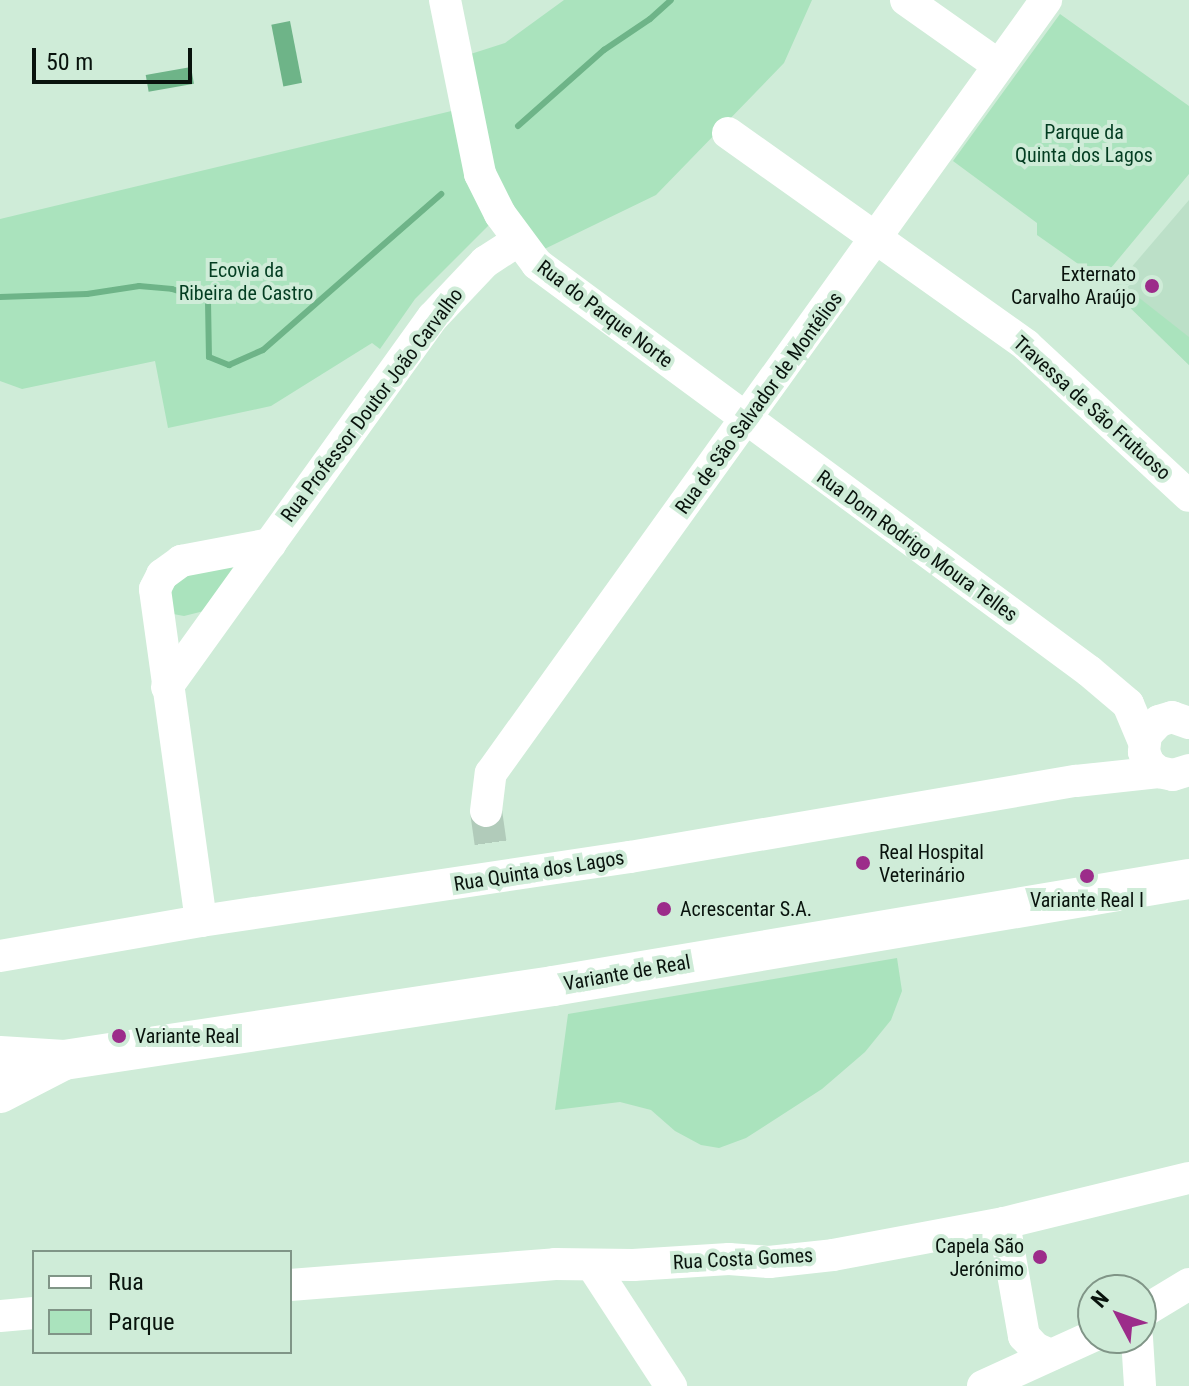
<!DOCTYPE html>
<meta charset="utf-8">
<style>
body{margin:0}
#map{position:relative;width:1189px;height:1386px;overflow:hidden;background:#cfecd8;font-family:"Roboto Condensed",sans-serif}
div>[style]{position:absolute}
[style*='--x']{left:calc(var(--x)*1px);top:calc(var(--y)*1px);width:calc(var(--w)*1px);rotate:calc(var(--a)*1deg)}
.built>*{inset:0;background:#bce0c8}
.green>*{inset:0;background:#aae3bd}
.water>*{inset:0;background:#6eb488;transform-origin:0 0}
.stream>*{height:6px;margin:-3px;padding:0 3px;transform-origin:3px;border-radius:3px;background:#6eb488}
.minor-tunnel>*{height:32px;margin-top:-16px;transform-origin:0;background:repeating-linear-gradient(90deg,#b1cbba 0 32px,transparent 0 48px)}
.minor>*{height:32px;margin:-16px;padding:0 16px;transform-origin:16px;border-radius:16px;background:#fff}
.major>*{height:40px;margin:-20px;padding:0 20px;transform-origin:20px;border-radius:20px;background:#fff}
.dots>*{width:22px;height:22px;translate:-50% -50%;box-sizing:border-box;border:4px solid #cfecd8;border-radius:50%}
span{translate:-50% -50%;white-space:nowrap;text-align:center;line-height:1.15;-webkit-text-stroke:8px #cfecd8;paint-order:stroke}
.park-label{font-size:20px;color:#033d21}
.poi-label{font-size:20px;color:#09130d}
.right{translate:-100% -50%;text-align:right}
.left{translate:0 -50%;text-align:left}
.street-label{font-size:20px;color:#09130d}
.legend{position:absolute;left:32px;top:1250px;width:260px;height:104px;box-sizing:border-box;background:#cfecd8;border:2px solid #809587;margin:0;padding:10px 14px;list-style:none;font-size:24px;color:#09130d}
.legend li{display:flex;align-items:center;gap:16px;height:40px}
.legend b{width:40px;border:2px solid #809587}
.north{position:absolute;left:1077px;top:1274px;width:80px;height:80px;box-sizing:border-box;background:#cfecd8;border:2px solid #809587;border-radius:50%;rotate:311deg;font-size:22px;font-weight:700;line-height:32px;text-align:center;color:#09130d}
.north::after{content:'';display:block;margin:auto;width:28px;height:36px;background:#9c2c8a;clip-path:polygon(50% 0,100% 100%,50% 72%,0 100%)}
.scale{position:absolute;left:32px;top:48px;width:160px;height:36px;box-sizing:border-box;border:4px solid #09130d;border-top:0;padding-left:10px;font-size:24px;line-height:28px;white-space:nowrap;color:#09130d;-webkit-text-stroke:6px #cfecd8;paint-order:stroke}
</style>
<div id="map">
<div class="built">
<i style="clip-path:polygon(1189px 200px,1189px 365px,1112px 290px)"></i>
</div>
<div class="green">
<i style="clip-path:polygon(564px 0,812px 0,784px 63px,656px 195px,530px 256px,499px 215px,415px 299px,380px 349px,372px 343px,271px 406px,168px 428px,155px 361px,22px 389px,0 381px,0 219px,464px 108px,455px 59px,505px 43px)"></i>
<i style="clip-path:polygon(1060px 14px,1189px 106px,1189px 174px,1101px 280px,1037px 235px,1037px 223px,953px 161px)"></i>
<i style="clip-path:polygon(1119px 282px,1189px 337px,1189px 365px,1112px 290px)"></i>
<i style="clip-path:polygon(237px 564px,204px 611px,184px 616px,173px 614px,166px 583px,172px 576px)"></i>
<i style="clip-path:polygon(897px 958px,902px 991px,891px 1020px,865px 1052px,822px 1089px,746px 1138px,719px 1148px,701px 1145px,675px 1131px,651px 1110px,620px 1102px,555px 1110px,568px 1014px)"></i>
</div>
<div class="water">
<i style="left:290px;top:21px;width:63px;height:19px;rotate:79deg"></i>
<i style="left:191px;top:67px;width:17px;height:46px;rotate:80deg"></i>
</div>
<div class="stream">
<i style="--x:518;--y:126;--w:115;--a:-41.5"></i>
<i style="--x:604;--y:50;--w:55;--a:-34"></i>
<i style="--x:650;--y:19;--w:28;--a:-42"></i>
<i style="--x:0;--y:297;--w:87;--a:-2"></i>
<i style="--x:87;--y:294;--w:53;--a:-8.7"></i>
<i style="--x:139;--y:286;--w:33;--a:5"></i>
<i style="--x:172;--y:289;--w:38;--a:18"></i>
<i style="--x:208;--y:301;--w:56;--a:89"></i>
<i style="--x:209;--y:357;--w:22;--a:22"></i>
<i style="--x:229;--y:365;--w:37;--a:-24"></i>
<i style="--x:263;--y:350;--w:237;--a:-41.2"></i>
</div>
<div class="minor-tunnel">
<i style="--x:486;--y:811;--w:42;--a:81.9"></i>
</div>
<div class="minor">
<i style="--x:445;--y:0;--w:177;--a:78.6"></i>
<i style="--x:480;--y:174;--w:45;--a:63.4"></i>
<i style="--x:500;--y:214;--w:62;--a:53.5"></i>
<i style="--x:537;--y:264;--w:686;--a:36.4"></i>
<i style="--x:1089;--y:671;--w:51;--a:40.2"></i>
<i style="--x:1128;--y:704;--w:41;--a:67.2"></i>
<i style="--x:906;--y:0;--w:113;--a:35.2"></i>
<i style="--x:728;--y:133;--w:366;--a:35.4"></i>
<i style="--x:1026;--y:345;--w:222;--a:42.8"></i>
<i style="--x:167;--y:687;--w:456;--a:-54.3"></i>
<i style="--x:433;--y:317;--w:76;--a:-46.6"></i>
<i style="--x:485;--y:262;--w:38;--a:-33"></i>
<i style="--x:1189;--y:723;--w:18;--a:-161"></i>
<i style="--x:1172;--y:717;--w:14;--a:163"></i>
<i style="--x:1159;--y:721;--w:19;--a:133"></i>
<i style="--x:1146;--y:735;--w:17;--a:97"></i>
<i style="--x:1144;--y:752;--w:13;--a:67"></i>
<i style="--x:1149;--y:764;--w:13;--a:39"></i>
<i style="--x:1159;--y:772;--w:14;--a:12"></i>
<i style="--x:1173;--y:775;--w:17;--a:-17"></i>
<i style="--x:486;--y:811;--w:38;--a:-83"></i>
<i style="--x:491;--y:773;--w:952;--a:-54.32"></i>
<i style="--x:201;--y:921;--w:335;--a:-97.9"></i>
<i style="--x:155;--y:589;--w:16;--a:-63"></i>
<i style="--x:162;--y:575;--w:24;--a:-36"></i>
<i style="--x:181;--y:561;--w:91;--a:-10.8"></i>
<i style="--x:0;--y:956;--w:204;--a:-9.9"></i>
<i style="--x:201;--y:921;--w:434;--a:-8.5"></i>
<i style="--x:630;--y:857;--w:452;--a:-9.7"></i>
<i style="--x:1076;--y:781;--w:83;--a:-6.2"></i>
<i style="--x:1004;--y:1223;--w:115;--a:80"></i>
<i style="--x:1024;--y:1336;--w:16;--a:47"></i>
<i style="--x:1035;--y:1348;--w:17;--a:24"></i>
<i style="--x:592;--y:1265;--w:145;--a:56.9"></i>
<i style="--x:290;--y:1285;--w:266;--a:-4.5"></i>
<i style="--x:555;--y:1264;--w:78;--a:0.7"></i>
<i style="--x:633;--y:1265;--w:96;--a:-3.6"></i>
<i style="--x:729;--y:1259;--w:40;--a:4.3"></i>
<i style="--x:769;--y:1262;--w:64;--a:-6.2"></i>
<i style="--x:833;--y:1255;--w:174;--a:-10.6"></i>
<i style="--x:1004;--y:1223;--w:190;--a:-13.7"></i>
<i style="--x:1141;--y:1313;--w:56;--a:-31.1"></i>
<i style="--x:0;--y:1316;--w:34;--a:-5"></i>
<i style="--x:1137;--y:1338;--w:48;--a:86.4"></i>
<i style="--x:983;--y:1386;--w:121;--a:-24.4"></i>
</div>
<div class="major">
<i style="--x:0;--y:1056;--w:64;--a:3.6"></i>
<i style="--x:64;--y:1060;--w:495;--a:-8.6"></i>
<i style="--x:553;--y:986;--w:645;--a:-9.55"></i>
<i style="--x:0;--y:1093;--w:72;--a:-27.3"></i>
</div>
<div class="dots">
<i style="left:1152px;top:286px;background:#9c2c8a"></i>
<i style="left:863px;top:863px;background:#9c2c8a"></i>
<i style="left:1087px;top:876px;background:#9c2c8a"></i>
<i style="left:664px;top:909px;background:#9c2c8a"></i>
<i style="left:119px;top:1036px;background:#9c2c8a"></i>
<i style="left:1040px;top:1257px;background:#9c2c8a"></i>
</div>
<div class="park-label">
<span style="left:1084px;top:144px">Parque da<br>Quinta dos Lagos</span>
<span style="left:246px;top:282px">Ecovia da<br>Ribeira de Castro</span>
</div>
<div class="poi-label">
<span class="right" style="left:1136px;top:286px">Externato<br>Carvalho Araújo</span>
<span class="left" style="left:879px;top:864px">Real Hospital<br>Veterinário</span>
<span style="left:1087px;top:900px">Variante Real I</span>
<span class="left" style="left:680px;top:909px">Acrescentar S.A.</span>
<span class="left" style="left:135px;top:1036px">Variante Real</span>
<span class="right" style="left:1024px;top:1258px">Capela São<br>Jerónimo</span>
</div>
<div class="street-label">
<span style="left:605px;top:314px;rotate:37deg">Rua do Parque Norte</span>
<span style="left:759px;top:403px;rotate:-54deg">Rua de São Salvador de Montélios</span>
<span style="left:372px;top:405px;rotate:-53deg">Rua Professor Doutor João Carvalho</span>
<span style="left:1092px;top:408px;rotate:42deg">Travessa de São Frutuoso</span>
<span style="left:917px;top:546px;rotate:36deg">Rua Dom Rodrigo Moura Telles</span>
<span style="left:539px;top:871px;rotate:-9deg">Rua Quinta dos Lagos</span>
<span style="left:627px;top:973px;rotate:-10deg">Variante de Real</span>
<span style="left:743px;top:1259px;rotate:-3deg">Rua Costa Gomes</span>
</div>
<ul class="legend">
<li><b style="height:10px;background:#fff"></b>Rua</li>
<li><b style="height:22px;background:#aae3bd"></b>Parque</li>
</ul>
<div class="north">N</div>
<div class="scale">50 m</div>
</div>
